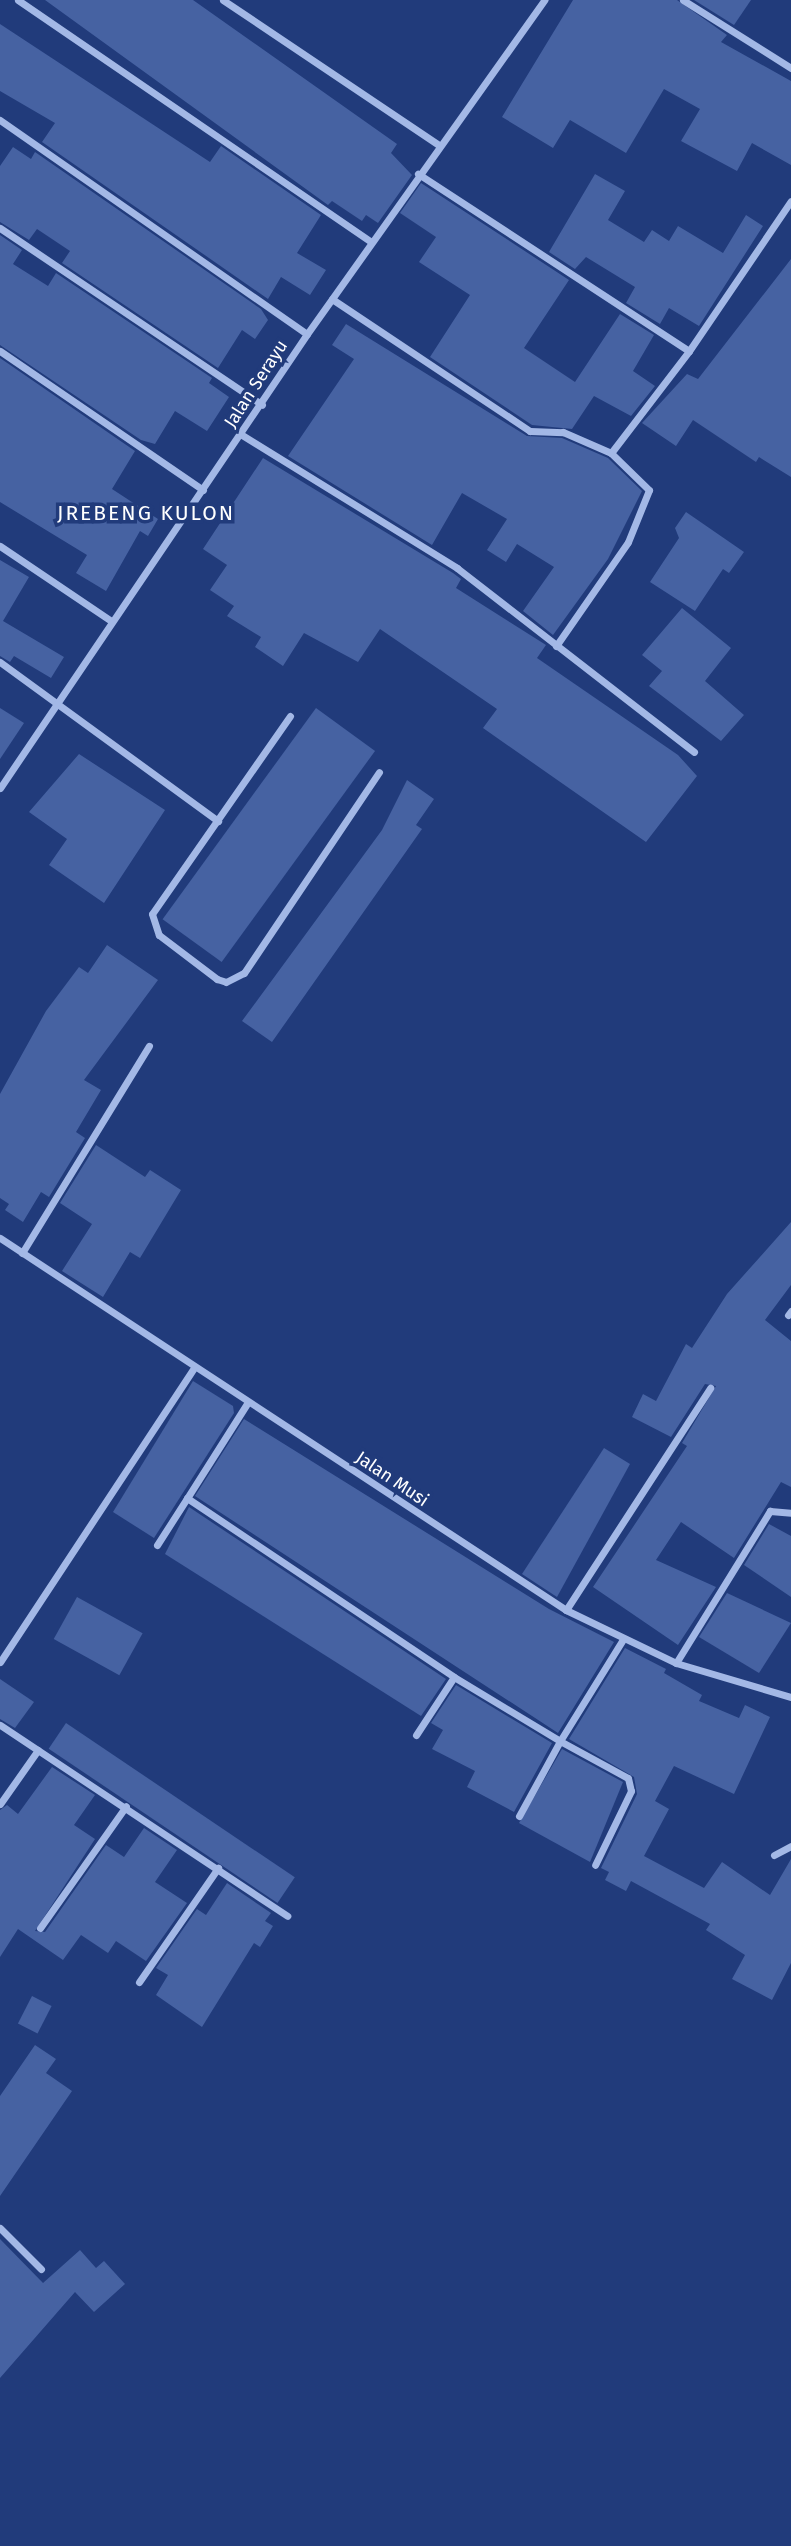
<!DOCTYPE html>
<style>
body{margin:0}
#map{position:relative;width:791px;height:2546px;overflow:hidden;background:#213b7b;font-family:"Fira Sans",sans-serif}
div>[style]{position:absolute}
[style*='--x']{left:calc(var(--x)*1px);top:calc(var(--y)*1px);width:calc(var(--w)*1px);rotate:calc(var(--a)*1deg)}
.building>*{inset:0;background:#4662a2;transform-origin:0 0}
.street>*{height:7px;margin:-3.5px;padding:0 3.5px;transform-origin:3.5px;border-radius:3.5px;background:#a3b8e6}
span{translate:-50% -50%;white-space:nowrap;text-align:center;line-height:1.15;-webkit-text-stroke:7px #213b7b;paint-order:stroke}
.street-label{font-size:18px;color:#fff}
.quarter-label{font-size:21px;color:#fff;letter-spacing:2px}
</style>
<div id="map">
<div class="building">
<i style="clip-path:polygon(45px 0,193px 0,397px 144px,391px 153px,412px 175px,378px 223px,366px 215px,362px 221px,332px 201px,328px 205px)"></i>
<i style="clip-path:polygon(573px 0,677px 0,727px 35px,721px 42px,791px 81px,791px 165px,752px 143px,737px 171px,681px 141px,700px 109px,664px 89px,626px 153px,570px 120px,553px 148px,502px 117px)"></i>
<i style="clip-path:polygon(694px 0,751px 0,734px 25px)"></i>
<i style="clip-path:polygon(0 24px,210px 162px,221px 146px,321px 215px,297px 253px,326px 270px,310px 295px,281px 277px,268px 299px,42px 142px,55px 123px,0 91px)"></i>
<i style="clip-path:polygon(13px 147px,31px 159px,35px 152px,261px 309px,268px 320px,255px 339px,242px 330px,218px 368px,62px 263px,70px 251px,37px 229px,29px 240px,0 222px,0 166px)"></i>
<i style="clip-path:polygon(595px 174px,625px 191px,608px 220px,644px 242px,652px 230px,669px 241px,678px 226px,723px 253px,746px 215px,763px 226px,699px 326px,669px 308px,660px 324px,626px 303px,635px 287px,586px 257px,575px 269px,549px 252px)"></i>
<i style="clip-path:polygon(421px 183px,569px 280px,524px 348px,575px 382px,620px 314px,654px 335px,633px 371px,655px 386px,631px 416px,594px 396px,572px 429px,532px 425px,430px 357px,470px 295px,419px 262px,436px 237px,400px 213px)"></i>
<i style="clip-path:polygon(0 235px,22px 250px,13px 264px,48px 286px,56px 273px,212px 378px,209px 383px,229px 397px,207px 431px,175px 411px,155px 444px,141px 440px,0 345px)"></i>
<i style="clip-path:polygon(791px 259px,791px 477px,759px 457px,756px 462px,693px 420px,676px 446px,642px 423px,687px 374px,698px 379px)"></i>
<i style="clip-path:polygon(346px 324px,527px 436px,562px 438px,608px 458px,642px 491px,608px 559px,553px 635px,523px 611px,554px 567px,517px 544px,506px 562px,487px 550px,507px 519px,462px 493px,432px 545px,288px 456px,354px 359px,332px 345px)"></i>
<i style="clip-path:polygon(0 358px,135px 451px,112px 489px,158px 519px,148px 536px,140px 531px,106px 591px,76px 573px,87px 555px,0 502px)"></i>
<i style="clip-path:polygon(263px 458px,453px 573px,461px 579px,456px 588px,546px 645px,537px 658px,678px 755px,697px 776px,646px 842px,483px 728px,497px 709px,380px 629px,358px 662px,304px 633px,283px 666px,255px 647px,261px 637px,227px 616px,234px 606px,210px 590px,227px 565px,203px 549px)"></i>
<i style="clip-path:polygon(686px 512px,744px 552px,729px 573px,723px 569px,695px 611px,650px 582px,679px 538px,675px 528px)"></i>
<i style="clip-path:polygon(0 560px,29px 577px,3px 621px,64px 657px,51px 678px,14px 656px,10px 662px,0 656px)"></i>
<i style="clip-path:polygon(682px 608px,731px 648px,705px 681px,744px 715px,721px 741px,649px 686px,662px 671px,642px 655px)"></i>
<i style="clip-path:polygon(0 708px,24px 723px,0 759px)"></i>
<i style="left:316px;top:708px;width:73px;height:261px;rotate:36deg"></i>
<i style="clip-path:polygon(79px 754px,165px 810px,104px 903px,49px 865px,67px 839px,29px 812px)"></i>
<i style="clip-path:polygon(407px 780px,434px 799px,416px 825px,422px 829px,272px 1042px,242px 1021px,382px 830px)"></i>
<i style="clip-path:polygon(107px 945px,158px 980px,84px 1080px,101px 1090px,76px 1132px,85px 1138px,49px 1197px,41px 1192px,23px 1222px,5px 1210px,9px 1204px,0 1198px,0 1094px,46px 1011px,79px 967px,88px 973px)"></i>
<i style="clip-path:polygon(96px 1145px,145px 1177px,150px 1170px,181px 1190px,140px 1258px,130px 1252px,103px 1297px,62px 1271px,92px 1224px,60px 1203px)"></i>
<i style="clip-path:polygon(791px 1222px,791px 1285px,765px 1320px,791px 1341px,791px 1487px,781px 1482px,734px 1558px,681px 1522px,656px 1560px,716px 1587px,678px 1645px,593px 1587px,687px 1446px,682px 1443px,716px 1386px,705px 1384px,671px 1437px,632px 1417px,643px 1394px,656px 1401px,686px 1344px,692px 1348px,727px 1294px)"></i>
<i style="clip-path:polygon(193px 1381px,233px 1406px,234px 1413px,154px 1538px,113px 1512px)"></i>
<i style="clip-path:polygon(244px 1419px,549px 1609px,614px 1642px,558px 1733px,195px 1496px)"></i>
<i style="clip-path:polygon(604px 1448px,630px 1464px,557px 1597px,522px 1574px)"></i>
<i style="clip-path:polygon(189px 1507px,446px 1679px,421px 1716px,165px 1554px)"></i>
<i style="clip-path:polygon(769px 1524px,791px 1536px,791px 1597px,744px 1565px)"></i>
<i style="clip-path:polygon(727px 1593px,791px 1623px,759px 1673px,699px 1637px)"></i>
<i style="left:77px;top:1597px;width:75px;height:48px;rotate:29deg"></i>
<i style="clip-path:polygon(625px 1648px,666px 1669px,664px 1673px,702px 1695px,699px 1701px,739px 1718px,745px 1705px,770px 1717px,734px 1794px,674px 1766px,655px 1801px,669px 1809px,644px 1856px,704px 1888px,722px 1862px,770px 1895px,791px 1859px,791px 1963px,772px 2000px,732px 1979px,745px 1955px,706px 1930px,710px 1924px,631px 1881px,626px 1891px,605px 1880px,609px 1872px,601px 1868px,637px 1794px,634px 1777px,569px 1739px)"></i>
<i style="clip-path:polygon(0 1679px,34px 1702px,15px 1728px,0 1719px)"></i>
<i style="clip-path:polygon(456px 1685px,552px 1743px,514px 1812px,467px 1787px,475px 1771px,432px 1749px,443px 1730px,431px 1723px)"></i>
<i style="left:66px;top:1723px;width:276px;height:31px;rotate:34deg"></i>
<i style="clip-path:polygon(562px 1749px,623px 1782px,590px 1862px,519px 1823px)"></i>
<i style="clip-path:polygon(52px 1767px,95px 1795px,74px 1825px,95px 1839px,35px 1931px,45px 1932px,106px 1845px,124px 1857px,144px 1828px,177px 1850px,155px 1882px,187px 1903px,146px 1961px,116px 1941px,108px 1953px,81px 1935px,63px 1960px,18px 1929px,0 1957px,0 1810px,7px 1805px,18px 1814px)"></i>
<i style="clip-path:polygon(227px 1883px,271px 1913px,265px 1921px,273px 1926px,260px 1947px,254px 1943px,202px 2027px,156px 1995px,168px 1975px,156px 1968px,197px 1909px,206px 1915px)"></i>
<i style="left:32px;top:1996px;width:22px;height:31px;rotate:27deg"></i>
<i style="clip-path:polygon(35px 2045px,56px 2059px,46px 2073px,72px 2091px,0 2196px,0 2096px)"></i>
<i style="clip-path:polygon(0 2239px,43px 2283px,80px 2250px,96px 2268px,104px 2261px,125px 2284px,94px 2312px,75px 2292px,0 2378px)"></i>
</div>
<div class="street">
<i style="--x:18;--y:0;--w:428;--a:34.4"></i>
<i style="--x:223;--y:0;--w:260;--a:33.9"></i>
<i style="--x:683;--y:0;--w:128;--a:32.2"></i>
<i style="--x:0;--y:120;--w:374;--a:34.9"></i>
<i style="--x:0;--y:228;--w:316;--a:34"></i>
<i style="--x:332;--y:299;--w:238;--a:33.7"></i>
<i style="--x:530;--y:431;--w:33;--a:2"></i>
<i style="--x:563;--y:432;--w:52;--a:23.6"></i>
<i style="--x:611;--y:453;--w:128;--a:-52.6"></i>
<i style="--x:689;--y:351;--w:324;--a:-146.8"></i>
<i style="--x:0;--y:351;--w:246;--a:34.4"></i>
<i style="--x:689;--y:351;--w:181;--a:-55.8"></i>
<i style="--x:242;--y:435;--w:253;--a:31.7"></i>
<i style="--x:457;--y:568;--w:300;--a:37.8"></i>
<i style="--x:0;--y:546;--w:134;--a:34"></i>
<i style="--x:556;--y:646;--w:126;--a:-55.3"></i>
<i style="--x:628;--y:542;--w:56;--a:-68"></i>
<i style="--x:649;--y:490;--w:53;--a:-135.8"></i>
<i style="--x:0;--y:662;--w:270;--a:36.1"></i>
<i style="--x:290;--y:716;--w:241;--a:124.9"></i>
<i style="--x:152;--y:914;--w:22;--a:72"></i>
<i style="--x:159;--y:935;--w:73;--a:37.2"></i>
<i style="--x:217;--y:979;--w:9;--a:18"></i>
<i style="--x:226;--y:982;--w:20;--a:-27"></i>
<i style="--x:244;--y:973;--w:242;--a:-56.1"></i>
<i style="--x:0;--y:788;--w:548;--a:-55.93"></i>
<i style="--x:307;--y:334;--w:410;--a:-54.6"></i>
<i style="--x:0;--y:1238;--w:677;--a:33.31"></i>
<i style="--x:566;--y:1610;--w:122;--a:25.7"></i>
<i style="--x:676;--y:1663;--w:120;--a:16.5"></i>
<i style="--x:22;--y:1253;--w:243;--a:-58.5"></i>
<i style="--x:788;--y:1315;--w:5;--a:-53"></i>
<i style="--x:248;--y:1402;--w:114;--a:122.4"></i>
<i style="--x:187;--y:1498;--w:321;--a:33.8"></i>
<i style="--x:454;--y:1677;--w:124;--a:31.1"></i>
<i style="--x:560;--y:1741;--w:118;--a:-58.2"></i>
<i style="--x:157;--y:1545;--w:56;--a:-57.4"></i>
<i style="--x:566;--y:1610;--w:265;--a:-57"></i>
<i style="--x:0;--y:1662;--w:351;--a:-56.6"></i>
<i style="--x:676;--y:1663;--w:179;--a:-58.3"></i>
<i style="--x:770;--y:1511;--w:21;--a:5"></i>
<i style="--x:0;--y:1725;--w:345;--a:33.6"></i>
<i style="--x:416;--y:1735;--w:69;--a:-56.8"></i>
<i style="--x:0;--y:1804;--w:66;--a:-54.9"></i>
<i style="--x:519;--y:1816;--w:85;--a:-61.3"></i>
<i style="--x:560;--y:1741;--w:77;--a:28.6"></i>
<i style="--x:628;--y:1778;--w:13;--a:77"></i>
<i style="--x:631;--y:1791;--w:82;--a:115.9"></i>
<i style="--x:774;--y:1855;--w:19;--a:-28"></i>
<i style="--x:40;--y:1928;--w:149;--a:-54.8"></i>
<i style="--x:139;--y:1982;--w:139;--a:-55.3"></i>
<i style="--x:0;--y:2228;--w:58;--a:45"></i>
</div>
<div class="street-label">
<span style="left:256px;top:384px;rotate:-57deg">Jalan Serayu</span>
<span style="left:392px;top:1479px;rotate:34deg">Jalan Musi</span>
</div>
<div class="quarter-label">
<span style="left:146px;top:513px">JREBENG KULON</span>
</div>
</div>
